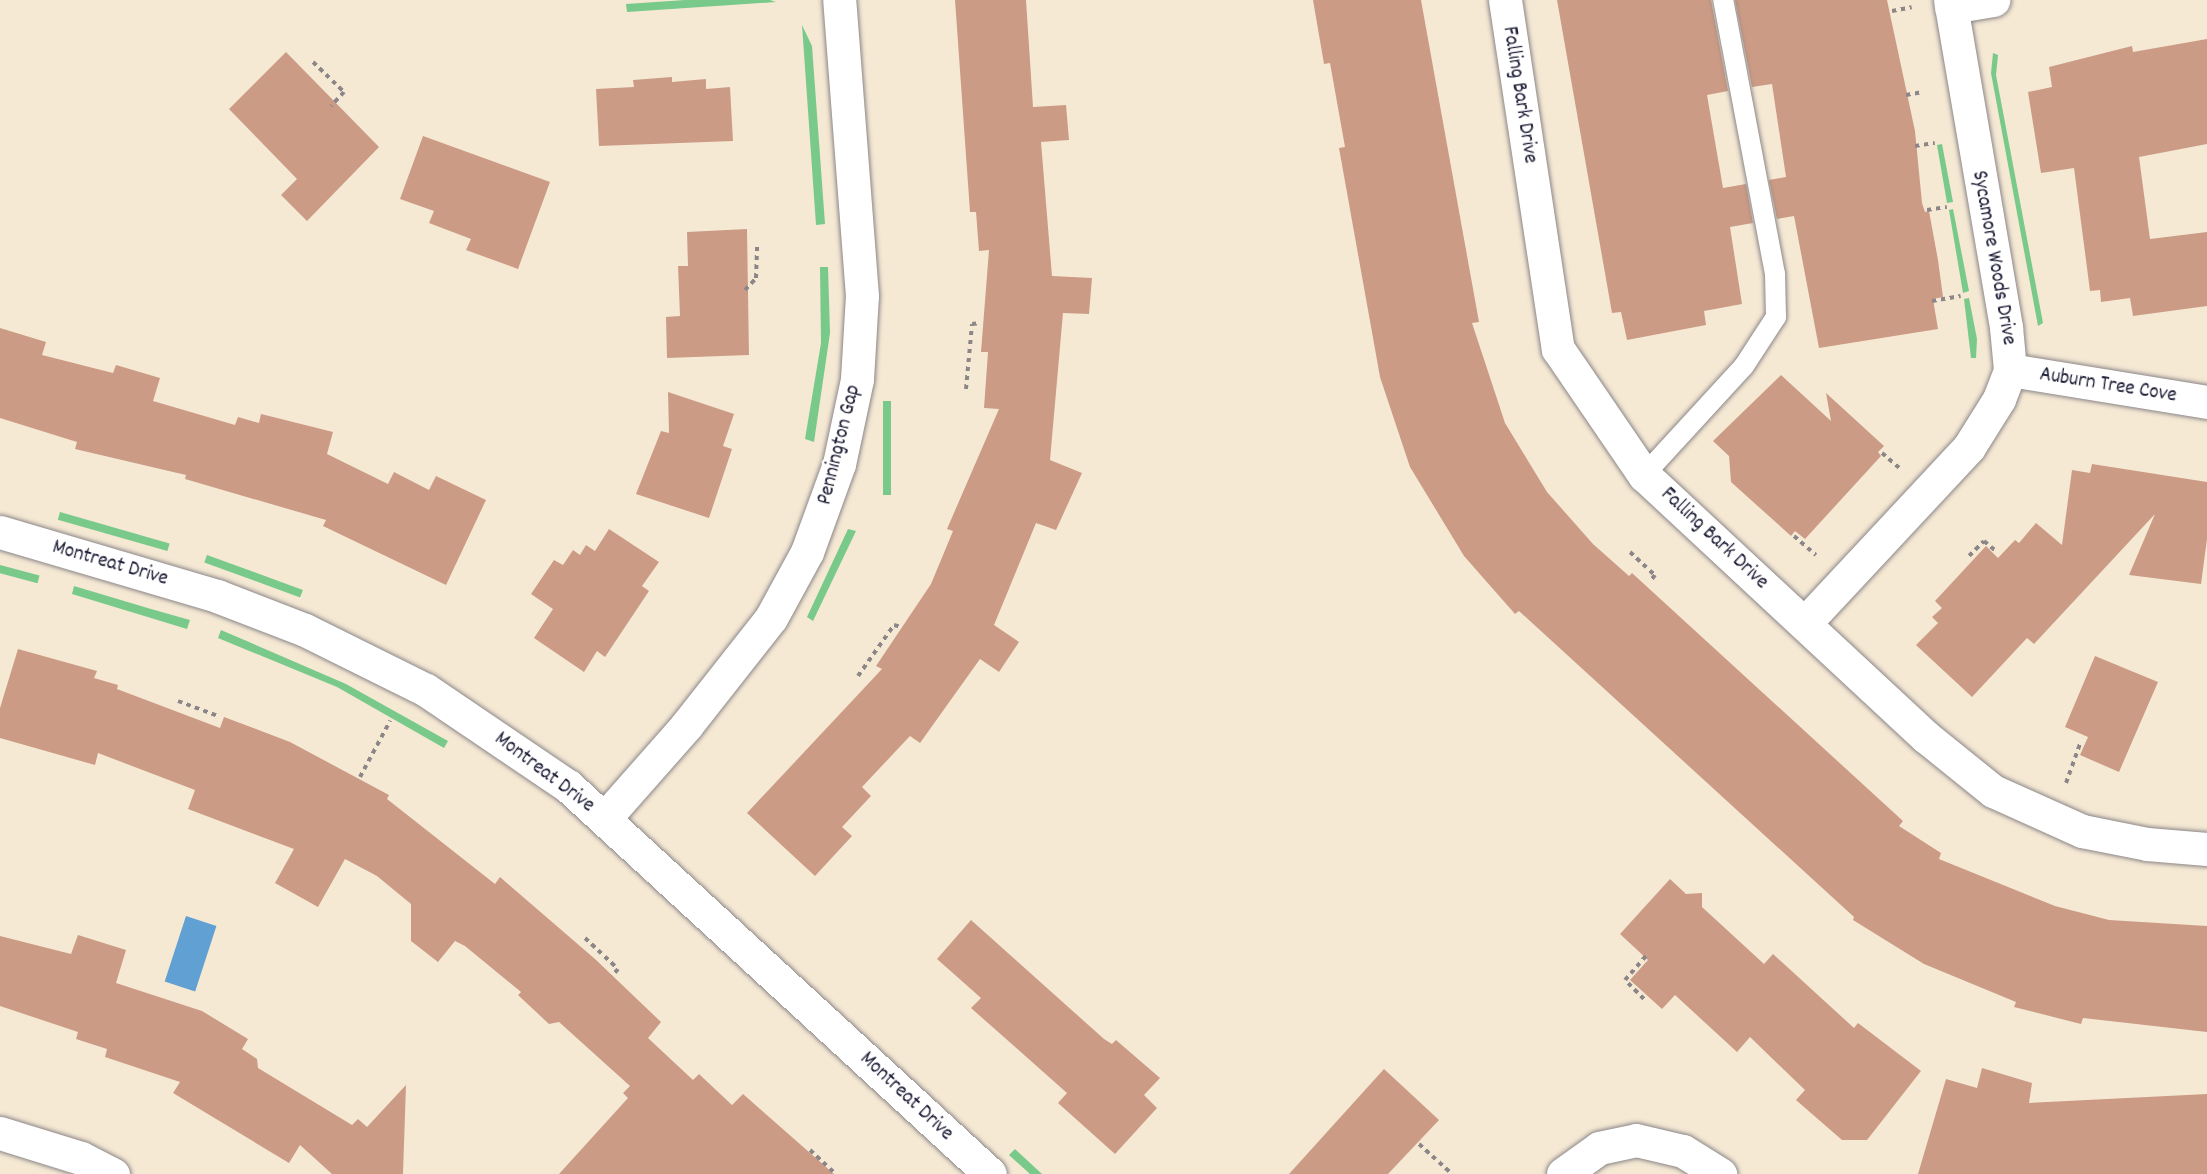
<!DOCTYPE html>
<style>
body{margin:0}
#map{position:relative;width:2207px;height:1174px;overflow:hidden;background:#f5e9d4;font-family:Dekko,sans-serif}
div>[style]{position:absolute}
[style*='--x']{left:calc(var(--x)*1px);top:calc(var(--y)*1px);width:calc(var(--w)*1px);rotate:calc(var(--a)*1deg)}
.green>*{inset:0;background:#79c98b;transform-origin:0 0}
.water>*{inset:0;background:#60a0d3;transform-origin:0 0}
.building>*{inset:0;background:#cc9b85}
.path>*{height:4px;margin-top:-2px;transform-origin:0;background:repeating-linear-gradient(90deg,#8c8688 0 4.5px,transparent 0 9px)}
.roads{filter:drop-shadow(0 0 2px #8c8688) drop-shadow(0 0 2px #8c8688)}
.service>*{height:20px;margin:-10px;padding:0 10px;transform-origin:10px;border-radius:10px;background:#fff}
.minor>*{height:33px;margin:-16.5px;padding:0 16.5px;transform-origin:16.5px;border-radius:16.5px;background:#fff}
span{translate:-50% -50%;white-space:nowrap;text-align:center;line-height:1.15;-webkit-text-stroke:5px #fff;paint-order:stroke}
.street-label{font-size:21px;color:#22223b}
</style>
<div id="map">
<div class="green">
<i style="clip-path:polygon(685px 0,770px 0,776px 2px,627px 12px,626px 4px)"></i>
<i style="clip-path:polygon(802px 25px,812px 46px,825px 224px,816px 225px)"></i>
<i style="clip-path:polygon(1993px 53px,1998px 55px,1996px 75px,2043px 323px,2038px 326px,1991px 73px)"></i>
<i style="clip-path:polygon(1942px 144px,1953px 202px,1947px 203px,1937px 145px)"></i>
<i style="clip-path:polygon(1953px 209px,1969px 291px,1963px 293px,1949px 210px)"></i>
<i style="clip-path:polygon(820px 267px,828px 267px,830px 333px,814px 442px,805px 439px,821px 343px)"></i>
<i style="clip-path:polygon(1969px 298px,1977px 339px,1976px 358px,1971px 358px,1964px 299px)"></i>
<i style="left:883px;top:401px;width:8px;height:94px"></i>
<i style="left:60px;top:512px;width:114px;height:8px;rotate:16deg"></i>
<i style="clip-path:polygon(848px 529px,856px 531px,813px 621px,807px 617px)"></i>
<i style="left:207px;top:555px;width:102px;height:8px;rotate:20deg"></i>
<i style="left:0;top:565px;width:41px;height:8px;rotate:15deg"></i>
<i style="clip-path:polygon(74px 586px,151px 609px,190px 620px,187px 629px,72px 594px)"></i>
<i style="clip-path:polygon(221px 630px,346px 684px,448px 741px,444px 748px,337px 687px,218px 638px)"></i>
<i style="clip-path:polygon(1015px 1149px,1042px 1174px,1030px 1174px,1009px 1155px)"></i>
</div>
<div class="water">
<i style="left:186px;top:916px;width:32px;height:69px;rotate:18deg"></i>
</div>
<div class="building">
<i style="clip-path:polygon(955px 0,1026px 0,1033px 107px,1066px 105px,1069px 140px,1041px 142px,1052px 276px,1092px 278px,1089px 314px,1063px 313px,1050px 460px,1082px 473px,1056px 530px,1036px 523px,994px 625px,1019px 642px,999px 672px,980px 659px,920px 743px,910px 736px,862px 787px,871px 796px,842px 827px,852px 836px,815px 876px,747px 813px,882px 669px,876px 666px,931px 584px,953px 531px,947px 529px,999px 409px,984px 408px,988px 352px,981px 352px,989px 250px,979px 251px,976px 212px,970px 212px)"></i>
<i style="clip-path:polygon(1313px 0,1421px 0,1479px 322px,1472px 323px,1505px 423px,1547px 492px,1593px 544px,1629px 576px,1632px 573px,1903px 821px,1899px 826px,1941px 853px,1939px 859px,2055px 906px,2109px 920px,2207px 926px,2207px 1032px,2083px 1018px,2081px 1024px,2014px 1007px,2016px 1002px,1924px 964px,1853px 920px,1854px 917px,1519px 611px,1515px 614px,1464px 556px,1410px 467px,1380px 377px,1339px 148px,1345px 147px,1330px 63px,1324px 64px)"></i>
<i style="clip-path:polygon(1557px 0,1711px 0,1728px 91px,1707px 95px,1723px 188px,1746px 184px,1753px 223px,1730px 227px,1742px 304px,1704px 311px,1706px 325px,1627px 340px,1621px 312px,1612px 313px)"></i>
<i style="clip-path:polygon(1735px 0,1887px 0,1915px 131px,1922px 203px,1925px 212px,1929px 211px,1938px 260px,1943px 297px,1933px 299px,1938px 329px,1819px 348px,1794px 216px,1777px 219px,1769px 180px,1786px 177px,1772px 84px,1752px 87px)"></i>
<i style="clip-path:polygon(2207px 39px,2207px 144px,2139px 157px,2150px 239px,2207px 232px,2207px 306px,2133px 316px,2130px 298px,2101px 302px,2100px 290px,2090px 291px,2074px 168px,2041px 173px,2028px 92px,2052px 87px,2049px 67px,2132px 46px,2133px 52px)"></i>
<i style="clip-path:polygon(286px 52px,379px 147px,307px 221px,281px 195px,297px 179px,229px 109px)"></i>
<i style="clip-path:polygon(672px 77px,672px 82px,706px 79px,706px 89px,730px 87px,733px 141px,599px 146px,596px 89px,634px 87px,633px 80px)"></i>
<i style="clip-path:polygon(423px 136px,550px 182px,518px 269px,466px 250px,471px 239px,429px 223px,434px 211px,400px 199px)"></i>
<i style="clip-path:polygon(747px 229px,749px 355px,667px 358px,666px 317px,680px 316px,678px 266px,688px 266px,687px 232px)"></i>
<i style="clip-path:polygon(0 328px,46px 342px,42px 355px,113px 373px,116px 365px,160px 378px,153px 401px,235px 425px,238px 417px,259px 423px,261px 414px,333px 432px,327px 454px,388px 484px,394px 472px,429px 490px,436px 476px,486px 500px,446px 585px,323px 526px,326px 520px,185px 479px,186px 475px,75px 449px,77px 442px,0 418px)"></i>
<i style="clip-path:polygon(1781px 375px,1831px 421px,1826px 393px,1884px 446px,1878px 452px,1881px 456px,1805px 539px,1795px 531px,1791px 536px,1731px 482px,1729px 456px,1713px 441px)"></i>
<i style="clip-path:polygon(668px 392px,734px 414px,723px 446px,732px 449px,709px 518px,636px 494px,661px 431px,669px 433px)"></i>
<i style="clip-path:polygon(2092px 464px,2207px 482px,2207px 539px,2201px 584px,2129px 575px,2155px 514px,2034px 644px,2027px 638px,1972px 697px,1916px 645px,1938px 623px,1932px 617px,1942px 608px,1935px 601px,1986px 546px,1998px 558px,2015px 540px,2019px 543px,2036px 523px,2062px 545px,2072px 470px,2090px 473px)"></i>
<i style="clip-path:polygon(609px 529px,659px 562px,642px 586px,649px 591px,605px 657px,597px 651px,584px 672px,534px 638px,553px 609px,531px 594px,554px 560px,563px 565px,573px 550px,580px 555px,586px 545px,595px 551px)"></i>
<i style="clip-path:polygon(18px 649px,97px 671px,94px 678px,118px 685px,117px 689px,220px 728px,224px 717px,290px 742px,389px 795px,387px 799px,495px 884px,500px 877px,595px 959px,661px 1022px,648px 1038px,693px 1080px,699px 1074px,732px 1105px,743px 1094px,834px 1174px,559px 1174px,628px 1098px,623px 1093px,630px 1086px,559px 1022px,549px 1024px,518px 995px,521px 992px,465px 946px,455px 941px,438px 962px,411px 941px,411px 904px,377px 876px,345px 859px,318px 907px,275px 883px,294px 849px,188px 809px,195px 790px,98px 753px,95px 765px,0 738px,0 708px)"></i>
<i style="clip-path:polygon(2095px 656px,2158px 682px,2119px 772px,2080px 755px,2088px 737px,2065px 727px)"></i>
<i style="clip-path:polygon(1670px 879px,1686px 894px,1702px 893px,1702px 907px,1764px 964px,1773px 954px,1854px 1028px,1858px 1023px,1921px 1071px,1867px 1140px,1842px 1140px,1796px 1100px,1805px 1090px,1750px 1037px,1737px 1052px,1675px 995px,1662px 1009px,1630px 980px,1648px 960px,1620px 934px)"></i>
<i style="clip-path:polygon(971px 920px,1104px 1039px,1112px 1044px,1116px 1040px,1160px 1078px,1144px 1095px,1157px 1108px,1115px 1154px,1058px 1103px,1067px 1093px,971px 1008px,981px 998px,937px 959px)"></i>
<i style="clip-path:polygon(78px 935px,126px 950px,116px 983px,202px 1011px,248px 1039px,242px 1049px,257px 1059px,258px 1068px,352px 1125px,358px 1119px,367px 1127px,406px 1085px,403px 1174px,332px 1174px,300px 1145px,289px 1163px,173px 1093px,180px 1082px,105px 1057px,107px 1049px,76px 1039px,78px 1032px,0 1006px,0 936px,71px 954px)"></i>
<i style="clip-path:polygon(1982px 1068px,2032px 1083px,2029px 1103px,2207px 1094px,2207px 1174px,1918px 1174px,1946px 1079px,1977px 1088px)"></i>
<i style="clip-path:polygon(1384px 1069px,1439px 1120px,1388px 1174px,1289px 1174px)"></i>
</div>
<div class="path">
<i style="--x:1892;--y:11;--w:20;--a:-11"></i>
<i style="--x:313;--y:62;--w:43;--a:44.1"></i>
<i style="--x:344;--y:92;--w:19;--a:133"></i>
<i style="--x:1906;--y:95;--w:17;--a:-10"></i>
<i style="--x:1915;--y:146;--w:20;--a:-9"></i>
<i style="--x:1927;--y:210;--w:20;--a:-9"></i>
<i style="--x:745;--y:290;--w:16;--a:-47"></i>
<i style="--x:756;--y:278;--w:31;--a:-88"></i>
<i style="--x:1932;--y:301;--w:29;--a:-10"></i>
<i style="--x:966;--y:389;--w:65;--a:-84.7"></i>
<i style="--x:972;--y:324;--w:9;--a:-6"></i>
<i style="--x:1882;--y:453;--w:23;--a:41"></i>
<i style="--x:1794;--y:536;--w:29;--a:41"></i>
<i style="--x:1630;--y:552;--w:34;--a:43"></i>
<i style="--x:1655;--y:575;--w:6;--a:129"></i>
<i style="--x:1969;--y:556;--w:21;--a:-45"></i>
<i style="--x:1984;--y:541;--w:17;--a:40"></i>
<i style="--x:858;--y:676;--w:62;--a:-54.8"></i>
<i style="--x:894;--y:625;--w:7;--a:16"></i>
<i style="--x:178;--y:701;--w:43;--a:20.6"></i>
<i style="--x:360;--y:777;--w:64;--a:-61.8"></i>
<i style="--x:2066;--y:783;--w:41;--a:-70.3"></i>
<i style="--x:585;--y:938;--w:45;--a:43.2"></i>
<i style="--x:618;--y:969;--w:9;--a:131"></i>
<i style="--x:1644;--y:999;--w:27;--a:-135"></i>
<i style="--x:1625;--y:980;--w:33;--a:-49"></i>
<i style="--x:1419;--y:1144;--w:45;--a:42.3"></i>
<i style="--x:810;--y:1150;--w:35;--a:43"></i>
</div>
<div class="roads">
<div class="service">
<i style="--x:1644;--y:475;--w:148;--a:-47.5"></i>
<i style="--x:1744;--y:366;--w:59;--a:-56.9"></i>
<i style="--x:1776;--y:317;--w:43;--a:-91.3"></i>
<i style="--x:1775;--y:274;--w:279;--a:-100.7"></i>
</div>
<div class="minor">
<i style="--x:1505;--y:0;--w:353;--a:81.4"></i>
<i style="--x:1558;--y:349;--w:153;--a:55.7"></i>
<i style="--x:1644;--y:475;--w:385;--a:42.9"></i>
<i style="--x:1926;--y:737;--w:86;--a:38.9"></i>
<i style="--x:1993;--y:791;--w:98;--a:24.2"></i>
<i style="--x:2082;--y:831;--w:66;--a:11.3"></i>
<i style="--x:2147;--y:844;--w:60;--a:4.8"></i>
<i style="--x:1951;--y:7;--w:43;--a:-9.5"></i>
<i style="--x:2010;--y:370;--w:200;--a:9.2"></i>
<i style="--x:0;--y:532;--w:226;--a:16.4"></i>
<i style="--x:217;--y:596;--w:94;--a:21.1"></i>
<i style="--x:305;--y:630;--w:135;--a:26.4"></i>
<i style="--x:426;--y:690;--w:171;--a:34.1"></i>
<i style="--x:568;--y:786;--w:573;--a:42.6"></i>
<i style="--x:1805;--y:623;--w:241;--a:-47"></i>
<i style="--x:1969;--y:447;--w:57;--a:-58"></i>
<i style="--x:1999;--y:399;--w:31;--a:-69"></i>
<i style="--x:2010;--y:370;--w:43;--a:-95.3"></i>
<i style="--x:2006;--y:327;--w:332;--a:-99.7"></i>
<i style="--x:605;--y:818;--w:123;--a:-48.6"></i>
<i style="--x:686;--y:726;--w:137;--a:-51.8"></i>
<i style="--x:771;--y:618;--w:75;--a:-61.4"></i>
<i style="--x:807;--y:552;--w:94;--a:-70"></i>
<i style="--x:839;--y:464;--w:87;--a:-78"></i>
<i style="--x:857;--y:379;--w:83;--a:-86.6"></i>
<i style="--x:862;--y:296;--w:297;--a:-94.4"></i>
<i style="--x:0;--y:1133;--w:85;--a:17.2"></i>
<i style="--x:81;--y:1158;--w:36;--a:27"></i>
<i style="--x:1563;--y:1174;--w:44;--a:-35.8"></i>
<i style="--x:1599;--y:1148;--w:38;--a:-12"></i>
<i style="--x:1636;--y:1140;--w:48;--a:13.2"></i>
<i style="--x:1683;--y:1151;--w:44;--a:31.9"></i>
</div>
</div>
<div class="street-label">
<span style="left:1519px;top:95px;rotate:81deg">Falling Bark Drive</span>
<span style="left:1993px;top:258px;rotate:80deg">Sycamore Woods Drive</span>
<span style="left:2108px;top:386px;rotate:9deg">Auburn Tree Cove</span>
<span style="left:840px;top:445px;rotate:-76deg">Pennington Gap</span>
<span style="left:1714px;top:539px;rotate:43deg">Falling Bark Drive</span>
<span style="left:110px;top:564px;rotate:16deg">Montreat Drive</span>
<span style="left:544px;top:773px;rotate:37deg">Montreat Drive</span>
<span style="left:906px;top:1097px;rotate:43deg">Montreat Drive</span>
</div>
</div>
